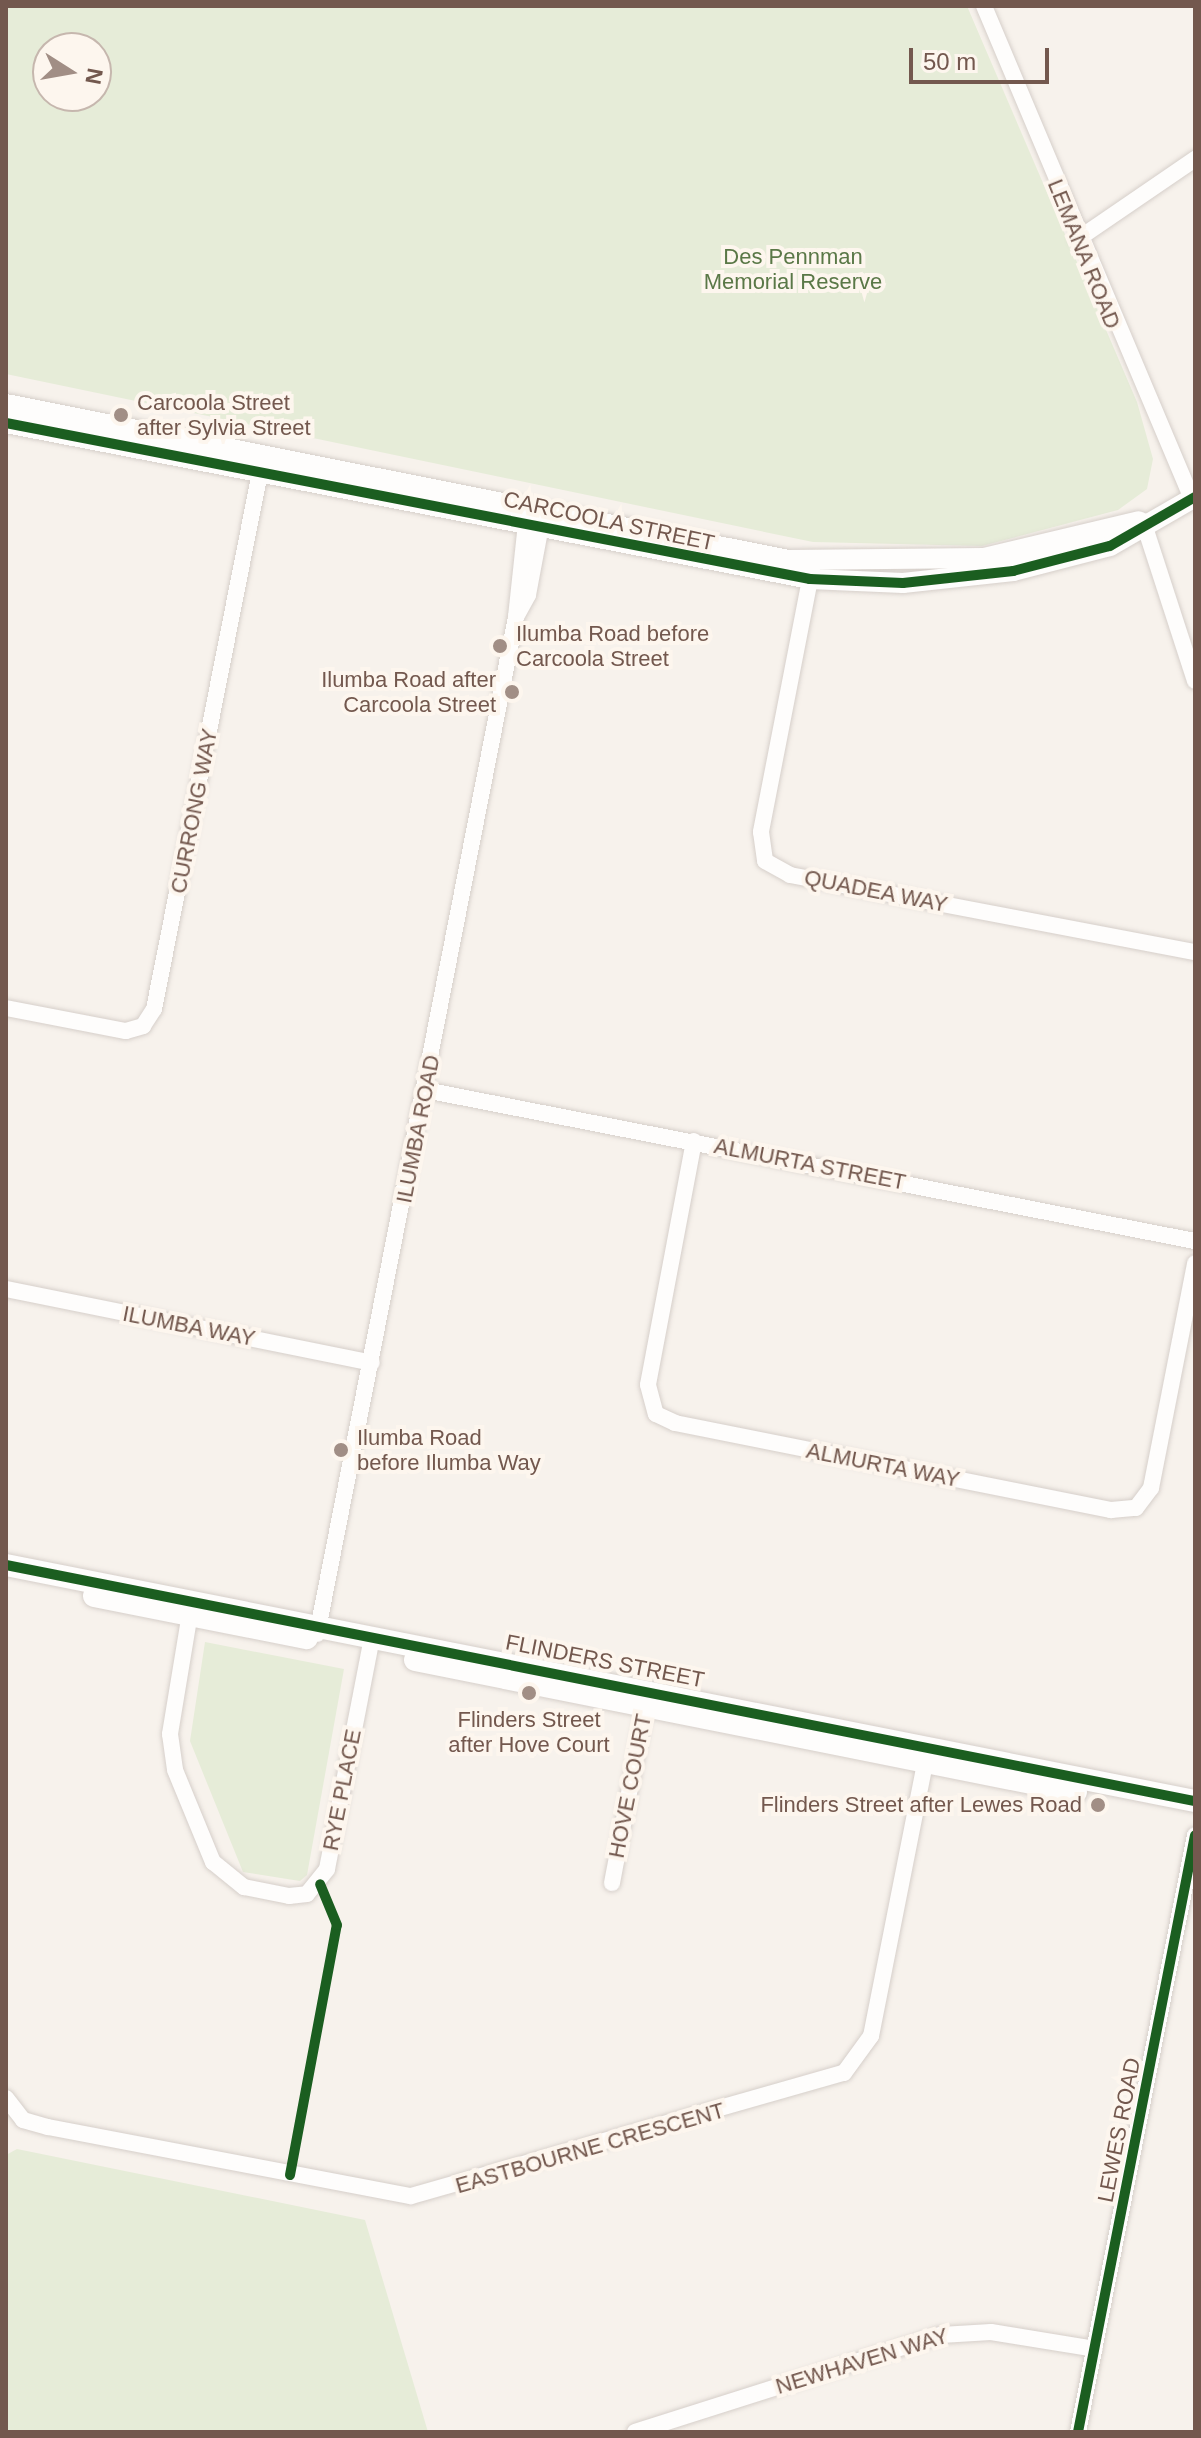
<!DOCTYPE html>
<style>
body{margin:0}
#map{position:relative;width:1201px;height:2438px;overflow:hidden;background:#f7f2ec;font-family:Helvetica,sans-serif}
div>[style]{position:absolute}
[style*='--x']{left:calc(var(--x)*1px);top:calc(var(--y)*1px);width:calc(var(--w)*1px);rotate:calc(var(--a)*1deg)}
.green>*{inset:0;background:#e6ecd8}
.roads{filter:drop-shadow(0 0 2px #d6cfca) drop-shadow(0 0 2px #d6cfca)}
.minor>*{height:16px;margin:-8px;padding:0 8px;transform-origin:8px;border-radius:8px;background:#fefdfc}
.tertiary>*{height:20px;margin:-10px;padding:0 10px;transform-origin:10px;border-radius:10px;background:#fefdfc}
.secondary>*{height:22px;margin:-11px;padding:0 11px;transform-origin:11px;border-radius:11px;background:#fefdfc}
.cycleway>*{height:10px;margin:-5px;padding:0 5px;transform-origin:5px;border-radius:5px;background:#1b5e20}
.dots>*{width:22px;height:22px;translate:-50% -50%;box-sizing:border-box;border:4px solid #fdf6ee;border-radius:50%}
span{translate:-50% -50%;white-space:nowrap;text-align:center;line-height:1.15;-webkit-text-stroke:8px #fdf6ee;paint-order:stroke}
.street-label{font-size:22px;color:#73584e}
.park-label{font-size:22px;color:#5a7847}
.poi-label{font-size:22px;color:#73584e}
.left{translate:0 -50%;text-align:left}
.right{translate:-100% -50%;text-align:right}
.frame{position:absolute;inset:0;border:8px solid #73584e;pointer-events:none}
.north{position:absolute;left:32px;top:32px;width:80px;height:80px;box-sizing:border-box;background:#fdf6ee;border:2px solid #c6b7ae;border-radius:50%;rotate:101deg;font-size:22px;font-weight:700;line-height:32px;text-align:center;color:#73584e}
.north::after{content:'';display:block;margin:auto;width:28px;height:36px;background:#a18e85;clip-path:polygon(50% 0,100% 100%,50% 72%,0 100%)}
.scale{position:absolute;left:909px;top:48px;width:140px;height:36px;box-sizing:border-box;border:4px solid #73584e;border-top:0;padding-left:10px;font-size:24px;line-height:28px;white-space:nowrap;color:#73584e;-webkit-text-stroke:6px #fdf6ee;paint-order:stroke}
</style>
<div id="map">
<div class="green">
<i style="clip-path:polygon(evenodd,6px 6px,967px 6px,1137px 402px,1153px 459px,1147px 489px,1118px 510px,982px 546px,813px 542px,6px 374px,6px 6px,48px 48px,96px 48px,96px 96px,48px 96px,48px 48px)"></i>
<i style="clip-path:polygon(205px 1642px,344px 1669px,307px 1875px,300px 1881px,243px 1872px,190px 1741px)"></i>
<i style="clip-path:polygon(17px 2149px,365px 2220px,428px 2432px,6px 2432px,6px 2155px)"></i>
</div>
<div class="roads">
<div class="minor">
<i style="--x:984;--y:6;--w:535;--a:67.12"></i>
<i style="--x:1078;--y:239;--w:142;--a:-34.4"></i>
<i style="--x:1143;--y:521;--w:168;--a:72"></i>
<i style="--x:812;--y:569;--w:268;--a:101"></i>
<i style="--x:761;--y:832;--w:29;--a:82"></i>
<i style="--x:765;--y:861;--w:29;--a:29"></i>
<i style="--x:790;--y:875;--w:412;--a:10.8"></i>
<i style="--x:517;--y:615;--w:23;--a:-61"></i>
<i style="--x:528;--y:595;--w:81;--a:-79.4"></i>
<i style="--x:6;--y:1008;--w:122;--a:10.9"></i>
<i style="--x:126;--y:1031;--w:18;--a:-16"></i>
<i style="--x:143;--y:1026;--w:20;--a:-57"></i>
<i style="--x:154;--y:1009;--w:558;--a:-78.83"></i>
<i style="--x:425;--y:1090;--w:785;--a:11.1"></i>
<i style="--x:694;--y:1141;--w:248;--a:100.7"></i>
<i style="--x:648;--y:1385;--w:30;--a:75"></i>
<i style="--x:656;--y:1414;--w:21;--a:25"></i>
<i style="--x:675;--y:1423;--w:445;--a:11.3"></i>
<i style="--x:1111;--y:1510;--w:25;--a:-5"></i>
<i style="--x:1136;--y:1508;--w:25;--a:-53"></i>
<i style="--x:1151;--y:1488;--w:229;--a:-78.9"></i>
<i style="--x:6;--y:1289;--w:373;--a:11.4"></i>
<i style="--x:191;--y:1607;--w:129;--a:99.4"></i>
<i style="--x:170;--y:1734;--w:36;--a:82"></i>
<i style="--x:175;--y:1770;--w:100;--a:67.6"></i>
<i style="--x:213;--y:1862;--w:40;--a:39"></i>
<i style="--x:244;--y:1887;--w:46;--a:11.3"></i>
<i style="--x:289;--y:1896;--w:18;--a:-6"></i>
<i style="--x:307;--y:1894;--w:32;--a:-51"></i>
<i style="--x:327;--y:1869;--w:236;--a:-79"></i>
<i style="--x:317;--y:1634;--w:1036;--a:-78.93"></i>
<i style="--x:516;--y:617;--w:104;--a:-83.9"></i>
<i style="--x:612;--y:1883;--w:188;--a:-79.3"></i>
<i style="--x:6;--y:2098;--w:28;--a:52"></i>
<i style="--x:23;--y:2120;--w:26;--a:16"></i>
<i style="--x:48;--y:2127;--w:369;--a:10.8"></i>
<i style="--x:411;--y:2196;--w:450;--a:-15.9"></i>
<i style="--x:844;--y:2073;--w:46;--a:-53.9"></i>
<i style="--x:871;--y:2036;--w:288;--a:-78.8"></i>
<i style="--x:635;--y:2432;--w:321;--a:-17.6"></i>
<i style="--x:941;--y:2335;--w:50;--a:-3.4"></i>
<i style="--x:991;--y:2332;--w:105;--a:9.3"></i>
<i style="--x:1078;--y:2432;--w:608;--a:-78.91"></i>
</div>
<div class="tertiary">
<i style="--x:6;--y:404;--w:797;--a:11.28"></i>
<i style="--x:788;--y:560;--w:196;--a:-0.6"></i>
<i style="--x:984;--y:558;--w:159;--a:-13.4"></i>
<i style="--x:6;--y:423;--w:819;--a:10.98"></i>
<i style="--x:810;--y:579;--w:93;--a:2.5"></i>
<i style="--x:903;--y:583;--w:111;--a:-6.2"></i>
<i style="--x:1013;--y:571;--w:100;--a:-14.5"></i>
<i style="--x:1110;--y:546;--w:98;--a:-30"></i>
</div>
<div class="secondary">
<i style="--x:6;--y:1565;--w:1212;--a:11.23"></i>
<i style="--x:94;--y:1596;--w:217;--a:11.2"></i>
<i style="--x:415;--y:1660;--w:674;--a:11.29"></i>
</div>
</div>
<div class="cycleway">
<i style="--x:6;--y:423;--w:819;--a:10.98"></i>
<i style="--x:810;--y:579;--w:93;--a:2.5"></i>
<i style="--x:903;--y:583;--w:111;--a:-6.2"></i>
<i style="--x:1013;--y:571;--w:100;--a:-14.5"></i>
<i style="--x:1110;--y:546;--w:98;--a:-30"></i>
<i style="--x:6;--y:1565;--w:1212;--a:11.23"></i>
<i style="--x:290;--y:2175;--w:254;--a:-79.4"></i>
<i style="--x:337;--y:1925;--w:44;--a:-112.5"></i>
<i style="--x:1078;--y:2432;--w:608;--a:-78.91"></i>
</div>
<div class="dots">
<i style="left:121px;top:415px;background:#a18e85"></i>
<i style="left:500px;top:646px;background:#a18e85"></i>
<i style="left:512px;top:692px;background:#a18e85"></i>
<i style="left:341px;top:1450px;background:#a18e85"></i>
<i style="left:529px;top:1693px;background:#a18e85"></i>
<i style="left:1098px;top:1805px;background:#a18e85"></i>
</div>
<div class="street-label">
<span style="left:1084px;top:254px;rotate:68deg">LEMANA ROAD</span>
<span style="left:609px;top:521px;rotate:12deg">CARCOOLA STREET</span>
<span style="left:194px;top:811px;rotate:-79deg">CURRONG WAY</span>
<span style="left:876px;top:891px;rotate:11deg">QUADEA WAY</span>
<span style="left:418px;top:1129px;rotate:-79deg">ILUMBA ROAD</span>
<span style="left:810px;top:1164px;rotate:11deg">ALMURTA STREET</span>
<span style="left:189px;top:1326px;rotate:11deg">ILUMBA WAY</span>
<span style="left:883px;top:1465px;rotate:11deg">ALMURTA WAY</span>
<span style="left:605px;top:1661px;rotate:11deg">FLINDERS STREET</span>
<span style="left:630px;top:1786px;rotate:-79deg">HOVE COURT</span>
<span style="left:342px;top:1790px;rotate:-79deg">RYE PLACE</span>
<span style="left:1119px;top:2130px;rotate:-79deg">LEWES ROAD</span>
<span style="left:590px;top:2148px;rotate:-16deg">EASTBOURNE CRESCENT</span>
<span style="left:862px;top:2361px;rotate:-17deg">NEWHAVEN WAY</span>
</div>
<div class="park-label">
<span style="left:793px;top:269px">Des Pennman<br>Memorial Reserve</span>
</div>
<div class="poi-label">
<span class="left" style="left:137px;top:415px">Carcoola Street<br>after Sylvia Street</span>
<span class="left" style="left:516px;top:646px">Ilumba Road before<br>Carcoola Street</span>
<span class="right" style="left:496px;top:692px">Ilumba Road after<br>Carcoola Street</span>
<span class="left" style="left:357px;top:1450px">Ilumba Road<br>before Ilumba Way</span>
<span style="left:529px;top:1732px">Flinders Street<br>after Hove Court</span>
<span class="right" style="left:1082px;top:1805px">Flinders Street after Lewes Road</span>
</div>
<div class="frame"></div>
<div class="north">N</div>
<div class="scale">50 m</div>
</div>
